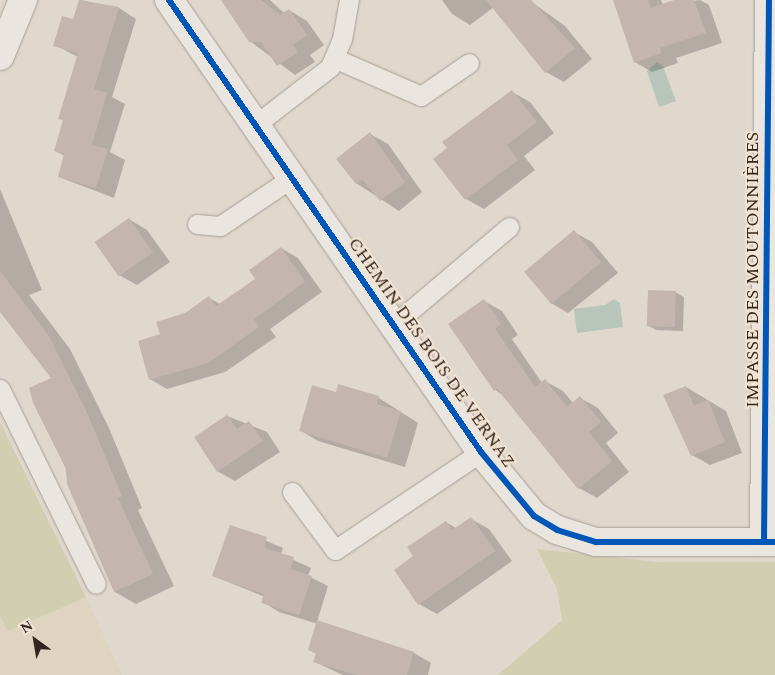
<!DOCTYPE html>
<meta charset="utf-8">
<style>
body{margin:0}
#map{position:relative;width:775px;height:675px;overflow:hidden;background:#e1d8cd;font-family:Spectral,serif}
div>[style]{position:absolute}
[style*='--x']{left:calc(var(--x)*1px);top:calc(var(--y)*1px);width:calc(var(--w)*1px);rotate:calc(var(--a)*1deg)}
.farmland>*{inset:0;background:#dfd4bf}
.green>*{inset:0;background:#d2ceb1}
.water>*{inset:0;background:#b8c5bb}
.shadow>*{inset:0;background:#0003}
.building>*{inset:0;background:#c4b6ae;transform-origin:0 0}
.roads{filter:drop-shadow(0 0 1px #a69e96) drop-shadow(0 0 1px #a69e96)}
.service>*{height:19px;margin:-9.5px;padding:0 9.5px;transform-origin:9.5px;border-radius:9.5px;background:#eae5de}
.minor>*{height:28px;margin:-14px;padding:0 14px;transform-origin:14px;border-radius:14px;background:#eae5de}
.cycleway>*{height:6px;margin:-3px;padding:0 3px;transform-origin:3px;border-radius:3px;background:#0057b8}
span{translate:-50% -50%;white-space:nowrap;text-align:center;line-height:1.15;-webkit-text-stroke:4px #f2e4d3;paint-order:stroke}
.street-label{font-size:18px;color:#34261f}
.north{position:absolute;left:10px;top:615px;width:50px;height:50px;-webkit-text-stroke:4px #f2e4d3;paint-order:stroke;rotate:328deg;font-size:14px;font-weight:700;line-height:20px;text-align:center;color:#34261f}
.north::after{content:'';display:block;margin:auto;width:18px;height:22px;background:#34261f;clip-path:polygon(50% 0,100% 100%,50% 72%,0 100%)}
</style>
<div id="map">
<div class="farmland">
<i style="clip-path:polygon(86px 597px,122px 675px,0 675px,0 616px,8px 631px)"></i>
</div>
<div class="green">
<i style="clip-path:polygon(0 422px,86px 597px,8px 631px,0 616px)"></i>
<i style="clip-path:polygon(537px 549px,659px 562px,775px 562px,775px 675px,498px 675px,562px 620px,557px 589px)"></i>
</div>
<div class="water">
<i style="clip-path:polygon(657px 62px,663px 66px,676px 101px,659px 107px,647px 71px)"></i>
<i style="clip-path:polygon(614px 299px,620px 303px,623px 327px,577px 333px,574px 309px,605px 305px)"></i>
</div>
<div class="shadow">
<i style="clip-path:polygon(80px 0,119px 8px,136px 19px,112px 97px,125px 104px,110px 152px,125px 160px,114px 198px,59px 177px,65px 156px,55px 151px,64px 121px,59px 118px,78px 57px,55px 45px,74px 21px)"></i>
<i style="clip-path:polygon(222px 0,270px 0,284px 13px,289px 10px,307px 21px,324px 45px,310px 55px,315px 62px,295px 75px,250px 41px)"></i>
<i style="clip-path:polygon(442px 0,529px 0,565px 26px,592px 59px,564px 82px,546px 72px,494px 7px,470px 25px,452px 14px)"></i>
<i style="clip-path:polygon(615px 0,661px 0,663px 5px,700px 0,709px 5px,722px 43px,676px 58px,678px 63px,652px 72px,635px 62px)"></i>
<i style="clip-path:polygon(512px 92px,530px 102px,554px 133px,524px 156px,535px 170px,484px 209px,466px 199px)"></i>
<i style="clip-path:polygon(370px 134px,388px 144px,422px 192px,399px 211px,356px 183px)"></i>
<i style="clip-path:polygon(0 189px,42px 290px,29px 295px,70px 349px,109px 428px,142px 508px,138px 510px,174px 586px,136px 604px,115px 592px,68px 483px,53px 379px,0 310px)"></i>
<i style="clip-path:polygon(129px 219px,147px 230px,170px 262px,137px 285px,119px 275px)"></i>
<i style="clip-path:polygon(574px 232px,592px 242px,618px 273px,568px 313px,551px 303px)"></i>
<i style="clip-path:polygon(281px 248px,298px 258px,322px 292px,270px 329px,276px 337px,225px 372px,167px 389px,150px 379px,162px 335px,209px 298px,220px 304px,257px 279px)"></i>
<i style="clip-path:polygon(675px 292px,684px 297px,683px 331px,656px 330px,647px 325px)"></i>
<i style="clip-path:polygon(484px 301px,502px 311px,518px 335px,512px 339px,542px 383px,545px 381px,563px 391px,573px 403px,580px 398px,598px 408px,618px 433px,606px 443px,629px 472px,597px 498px,579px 488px,504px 396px,495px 390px)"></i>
<i style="clip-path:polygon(339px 385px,379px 398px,418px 423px,405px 467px,318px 441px,300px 430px,337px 394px)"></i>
<i style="clip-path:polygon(686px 387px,726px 411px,742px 453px,710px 465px,692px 455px)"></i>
<i style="clip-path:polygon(227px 416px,267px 432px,280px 452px,235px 481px,217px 471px)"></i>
<i style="clip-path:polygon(471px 519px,489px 529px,512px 561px,437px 614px,419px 604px,415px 557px,446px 522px,457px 529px)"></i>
<i style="clip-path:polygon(231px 526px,283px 548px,281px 554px,311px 568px,308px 576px,328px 586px,317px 622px,414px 653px,431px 663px,428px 675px,343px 675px,315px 662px,317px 654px,309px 650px,318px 624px,279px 612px,263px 602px,265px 597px,213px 576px)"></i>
</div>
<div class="building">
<i style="clip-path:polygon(79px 0,119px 7px,94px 89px,107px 93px,92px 145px,108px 149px,96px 188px,58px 177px,64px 154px,54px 151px,63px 120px,58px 119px,78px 53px,53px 46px,62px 16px,73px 19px)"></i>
<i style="clip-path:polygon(221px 0,261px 0,280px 15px,289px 9px,307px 35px,293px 45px,298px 52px,277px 66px,261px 42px,249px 42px)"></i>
<i style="clip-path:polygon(486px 0,531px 0,575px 48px,545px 73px)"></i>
<i style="clip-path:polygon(613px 0,648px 0,651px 8px,674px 0,694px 0,706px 33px,660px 48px,661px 53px,634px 63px)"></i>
<i style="clip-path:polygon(512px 90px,537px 122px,507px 145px,518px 160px,465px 200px,433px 159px,447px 148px,442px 142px)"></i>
<i style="clip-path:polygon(370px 132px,405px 182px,380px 201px,362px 179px,356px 184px,336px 159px)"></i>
<i style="left:129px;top:218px;width:42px;height:42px;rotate:55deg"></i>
<i style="left:574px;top:230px;width:42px;height:65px;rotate:50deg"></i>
<i style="clip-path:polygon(281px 247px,305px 282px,254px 319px,259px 327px,208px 363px,149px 380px,138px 341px,160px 334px,156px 322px,185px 313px,209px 296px,216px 306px,255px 279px,249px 270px)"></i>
<i style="clip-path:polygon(0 271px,49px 336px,88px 415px,122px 496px,118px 498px,153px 574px,114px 592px,67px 484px,66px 469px,33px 403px,29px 388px,51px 378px,0 312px)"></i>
<i style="left:648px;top:290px;width:28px;height:36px;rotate:2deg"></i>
<i style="clip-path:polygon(484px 299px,501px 324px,495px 329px,535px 387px,545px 379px,567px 407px,580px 396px,601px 422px,589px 432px,612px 461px,578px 489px,497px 389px,494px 391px,448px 324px)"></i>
<i style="clip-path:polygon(338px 384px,379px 396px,377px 404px,401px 411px,387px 458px,299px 431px,312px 385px,336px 392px)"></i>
<i style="clip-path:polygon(686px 386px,694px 406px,708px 400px,725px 442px,691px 456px,663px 395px)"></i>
<i style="clip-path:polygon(227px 415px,237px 429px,249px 421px,263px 441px,217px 472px,194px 437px)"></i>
<i style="clip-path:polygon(471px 517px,495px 551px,418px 605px,394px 570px,413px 556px,407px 547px,446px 521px,452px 530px)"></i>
<i style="clip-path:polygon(230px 525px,267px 537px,264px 548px,294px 557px,291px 569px,312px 576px,299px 615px,261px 603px,264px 594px,212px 576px)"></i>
<i style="clip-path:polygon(317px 620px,414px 652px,407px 675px,357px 675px,313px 662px,316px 653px,308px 650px)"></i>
</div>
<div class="roads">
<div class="service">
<i style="--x:334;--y:58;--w:95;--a:23.6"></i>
<i style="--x:421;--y:96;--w:58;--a:-34.5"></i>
<i style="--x:255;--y:125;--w:95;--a:-37.7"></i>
<i style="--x:330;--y:67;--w:30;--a:-67"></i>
<i style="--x:342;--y:39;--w:40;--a:-80"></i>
<i style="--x:197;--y:224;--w:23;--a:5"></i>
<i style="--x:220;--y:226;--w:88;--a:-33.9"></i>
<i style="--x:393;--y:325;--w:152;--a:-40.2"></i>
<i style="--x:0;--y:389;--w:217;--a:63.8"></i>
<i style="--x:292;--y:492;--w:72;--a:53.4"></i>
<i style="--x:335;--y:550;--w:176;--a:-33.9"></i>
</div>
<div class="minor">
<i style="--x:169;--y:0;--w:549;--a:55.38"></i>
<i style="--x:481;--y:452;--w:83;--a:50.4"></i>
<i style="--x:534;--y:516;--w:27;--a:31"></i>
<i style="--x:557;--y:530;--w:41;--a:17.1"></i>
<i style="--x:596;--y:542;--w:179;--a:0"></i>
<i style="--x:0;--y:56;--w:61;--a:-67.7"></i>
<i style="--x:764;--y:540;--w:540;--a:-89.47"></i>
</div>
</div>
<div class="cycleway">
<i style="--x:169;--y:0;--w:549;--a:55.38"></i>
<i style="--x:481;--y:452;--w:83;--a:50.4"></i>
<i style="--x:534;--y:516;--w:27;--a:31"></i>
<i style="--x:557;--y:530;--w:41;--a:17.1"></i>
<i style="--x:596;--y:542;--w:179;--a:0"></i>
<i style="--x:764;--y:540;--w:540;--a:-89.47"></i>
</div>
<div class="street-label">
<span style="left:753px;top:270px;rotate:-90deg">IMPASSE DES MOUTONNIÈRES</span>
<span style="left:431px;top:353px;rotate:55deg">CHEMIN DES BOIS DE VERNAZ</span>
</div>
<div class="north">N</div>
</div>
